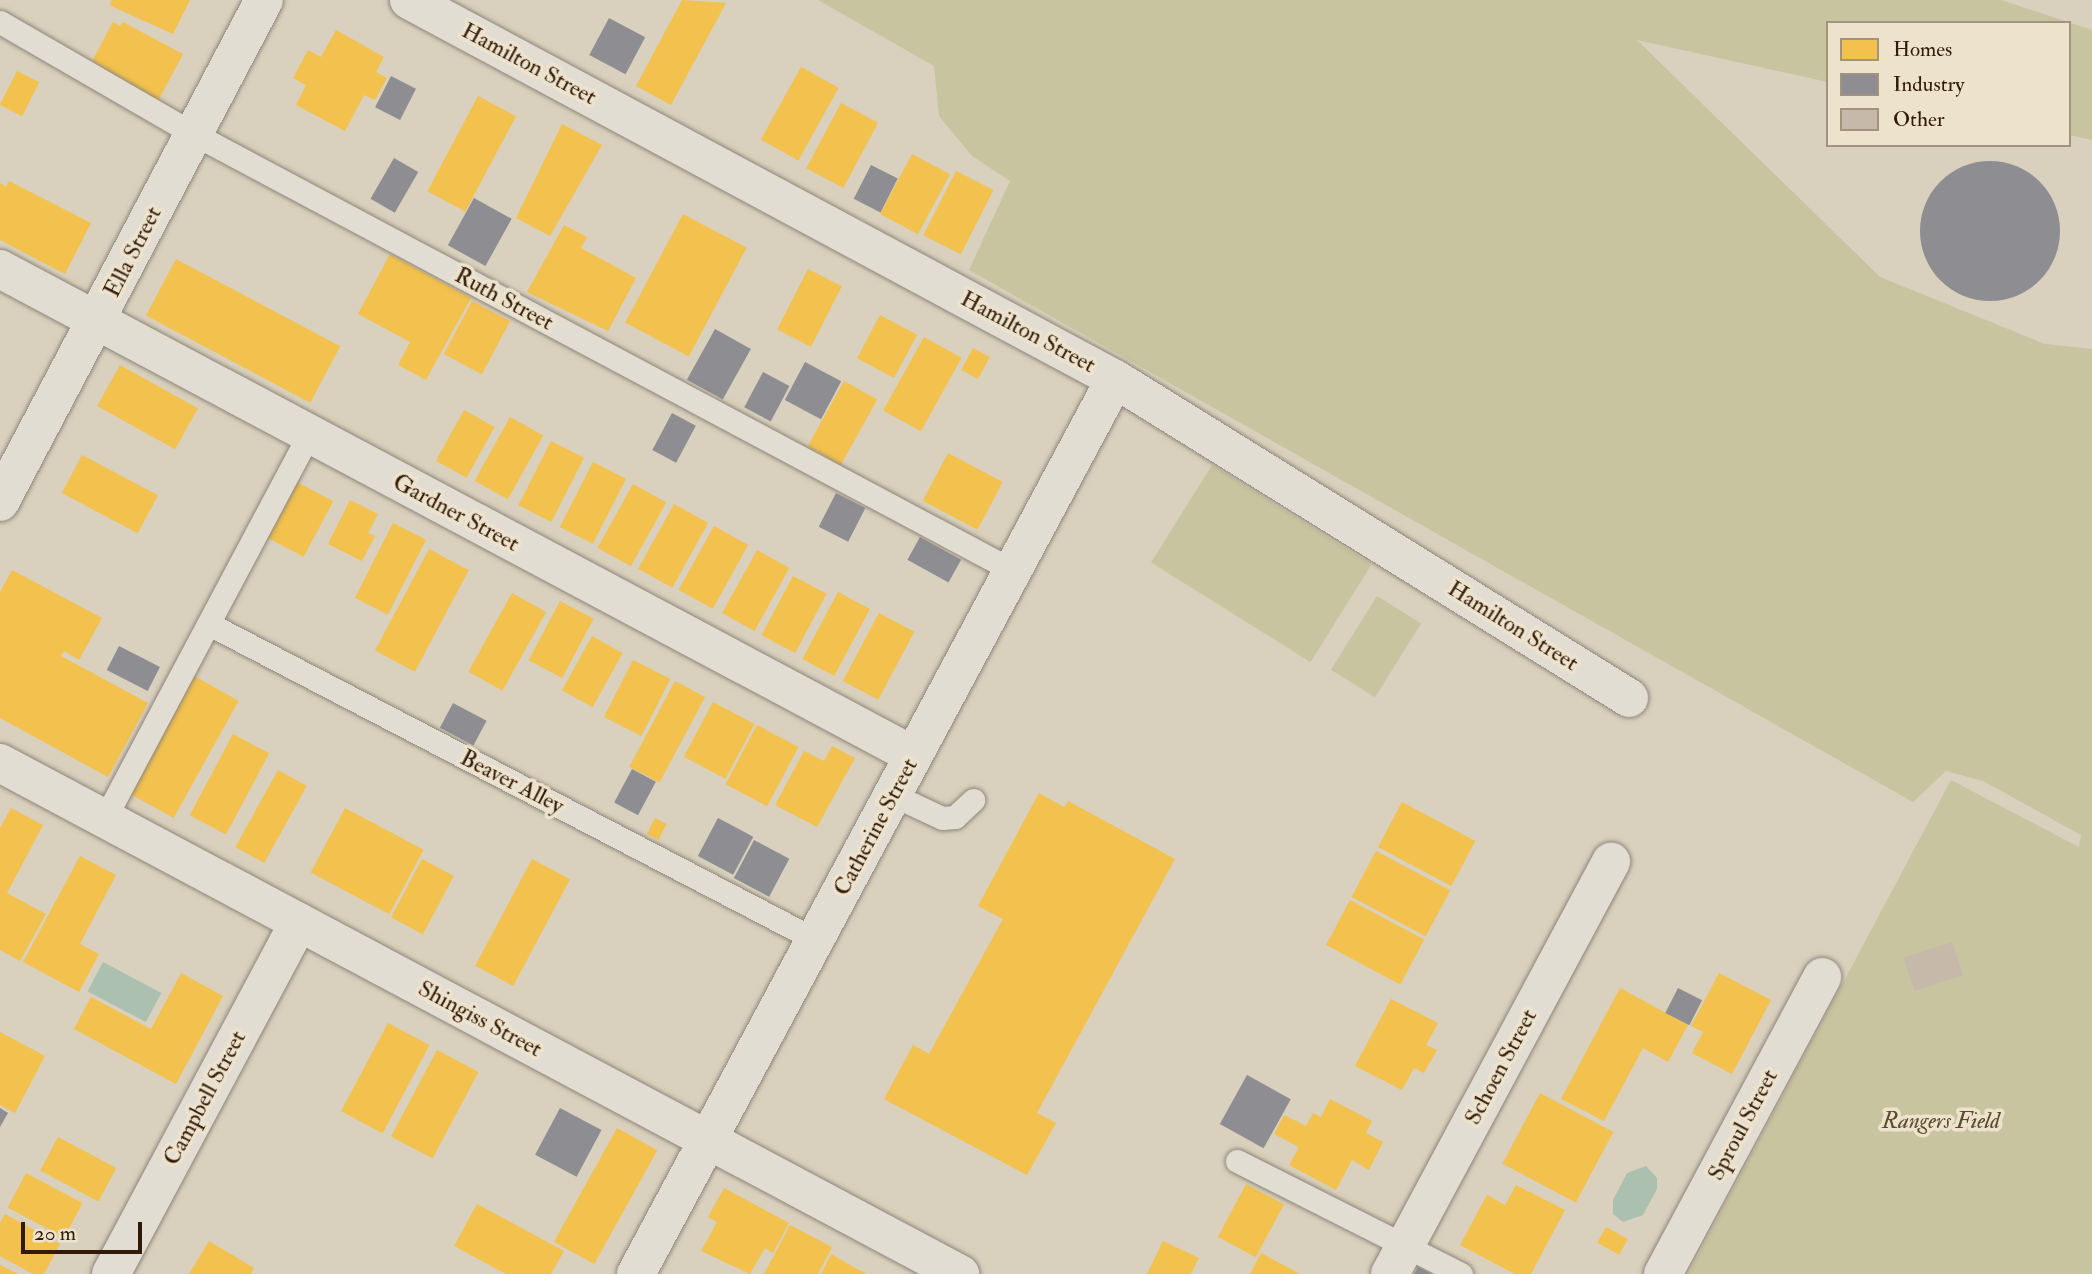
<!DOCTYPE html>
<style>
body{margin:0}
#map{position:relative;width:2092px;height:1274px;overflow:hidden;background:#d9d0bd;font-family:"IM FELL Double Pica",serif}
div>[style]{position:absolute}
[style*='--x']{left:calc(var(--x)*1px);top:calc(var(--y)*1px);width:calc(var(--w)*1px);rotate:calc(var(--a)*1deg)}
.green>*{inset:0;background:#c8c49f;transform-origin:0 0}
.water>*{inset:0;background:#abc0ae;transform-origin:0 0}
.homes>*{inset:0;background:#f2c14e;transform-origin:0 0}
.industry>*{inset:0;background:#8d8d92;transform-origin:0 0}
.round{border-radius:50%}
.building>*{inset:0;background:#c6b9aa;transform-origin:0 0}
.roads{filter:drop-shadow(0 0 2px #8e8579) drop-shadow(0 0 2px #8e8579)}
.lane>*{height:23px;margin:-11.5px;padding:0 11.5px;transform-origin:11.5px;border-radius:11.5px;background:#e2ddd3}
.street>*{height:38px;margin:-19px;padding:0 19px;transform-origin:19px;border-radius:19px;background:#e2ddd3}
span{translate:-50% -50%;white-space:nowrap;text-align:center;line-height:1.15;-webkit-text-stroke:7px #ede3cd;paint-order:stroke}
.street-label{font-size:23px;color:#321a09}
.park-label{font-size:23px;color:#5b4a2f;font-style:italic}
.legend{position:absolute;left:1826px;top:21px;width:245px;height:126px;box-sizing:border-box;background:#ede3cd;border:2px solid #a2937f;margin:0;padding:9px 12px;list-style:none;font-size:21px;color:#321a09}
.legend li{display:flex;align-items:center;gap:14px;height:35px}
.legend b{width:35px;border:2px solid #a2937f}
.scale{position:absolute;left:21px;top:1222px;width:121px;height:32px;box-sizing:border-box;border:4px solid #321a09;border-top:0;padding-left:9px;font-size:21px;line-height:24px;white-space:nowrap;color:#321a09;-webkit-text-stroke:5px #ede3cd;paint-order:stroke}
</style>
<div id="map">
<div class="green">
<i style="clip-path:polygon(818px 0,2001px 0,2092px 30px,2092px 140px,2069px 135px,2069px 23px,1828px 23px,1828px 82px,1637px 40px,1880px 277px,2045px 344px,2092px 349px,2092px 1274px,1688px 1274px,1951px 780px,2079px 847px,2081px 835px,1983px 781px,1946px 771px,1913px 802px,969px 270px,1010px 181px,972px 156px,939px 116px,934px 66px)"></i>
<i style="left:1212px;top:465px;width:188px;height:115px;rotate:32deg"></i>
<i style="left:1377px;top:596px;width:52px;height:87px;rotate:32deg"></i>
</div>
<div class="water">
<i style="left:103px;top:962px;width:66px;height:33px;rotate:28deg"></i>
<i style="clip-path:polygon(1646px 1166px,1657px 1178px,1657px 1189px,1643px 1215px,1623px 1222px,1613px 1214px,1613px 1200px,1627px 1173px)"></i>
</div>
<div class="homes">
<i style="clip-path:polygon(112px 0,190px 0,173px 34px,109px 5px)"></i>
<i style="clip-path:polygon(682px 0,726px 3px,671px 105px,636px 86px)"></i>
<i style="clip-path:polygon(113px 22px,120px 26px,123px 22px,183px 54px,158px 101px,98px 69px,100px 65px,92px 61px)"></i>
<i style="clip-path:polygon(336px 30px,384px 57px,376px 72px,387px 78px,375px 100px,364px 95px,345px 131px,296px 105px,306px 85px,293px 78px,308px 50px,321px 57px)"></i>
<i style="left:801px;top:67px;width:43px;height:83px;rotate:29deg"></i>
<i style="left:17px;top:71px;width:25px;height:38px;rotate:27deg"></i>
<i style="left:478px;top:96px;width:43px;height:108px;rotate:28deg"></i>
<i style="left:841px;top:103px;width:42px;height:74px;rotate:28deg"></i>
<i style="clip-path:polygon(562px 124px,602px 145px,550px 236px,516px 218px)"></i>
<i style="left:912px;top:154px;width:43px;height:68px;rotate:28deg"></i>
<i style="left:956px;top:171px;width:42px;height:72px;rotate:27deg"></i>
<i style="clip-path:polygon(9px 181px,91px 223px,65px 274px,0 240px,0 183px,6px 187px)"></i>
<i style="left:683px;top:214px;width:72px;height:123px;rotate:28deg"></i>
<i style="clip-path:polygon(564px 225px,587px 237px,581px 248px,636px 278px,608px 331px,527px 292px)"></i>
<i style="clip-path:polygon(390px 254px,471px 298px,426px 380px,398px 365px,410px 342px,358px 314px)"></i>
<i style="left:176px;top:259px;width:186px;height:64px;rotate:28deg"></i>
<i style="left:808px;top:269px;width:38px;height:68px;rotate:27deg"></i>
<i style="left:472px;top:301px;width:43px;height:60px;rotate:28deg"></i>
<i style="left:880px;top:315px;width:42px;height:49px;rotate:28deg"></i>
<i style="left:924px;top:337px;width:43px;height:84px;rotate:29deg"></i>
<i style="left:973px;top:348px;width:19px;height:25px;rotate:28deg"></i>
<i style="left:120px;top:365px;width:89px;height:47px;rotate:29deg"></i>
<i style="left:844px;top:381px;width:38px;height:75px;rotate:29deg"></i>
<i style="left:464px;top:410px;width:35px;height:58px;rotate:29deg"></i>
<i style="left:510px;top:417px;width:38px;height:73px;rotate:29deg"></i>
<i style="left:551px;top:441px;width:37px;height:72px;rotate:27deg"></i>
<i style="left:948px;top:453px;width:62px;height:54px;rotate:28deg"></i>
<i style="left:82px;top:455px;width:86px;height:43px;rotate:28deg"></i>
<i style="left:593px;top:462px;width:37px;height:73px;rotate:27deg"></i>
<i style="left:297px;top:482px;width:41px;height:63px;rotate:28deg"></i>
<i style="left:633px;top:484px;width:38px;height:73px;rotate:29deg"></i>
<i style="clip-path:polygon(350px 500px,378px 514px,368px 533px,375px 536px,362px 561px,328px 544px)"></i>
<i style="left:674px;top:504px;width:39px;height:74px;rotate:29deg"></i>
<i style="left:393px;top:523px;width:37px;height:84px;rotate:27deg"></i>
<i style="left:714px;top:526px;width:39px;height:73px;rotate:29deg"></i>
<i style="left:429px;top:549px;width:45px;height:115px;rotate:28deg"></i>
<i style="left:757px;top:550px;width:37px;height:72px;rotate:29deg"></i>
<i style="clip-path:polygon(12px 570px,102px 618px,79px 660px,64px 651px,61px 656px,148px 703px,108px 777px,0 718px,0 592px)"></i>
<i style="left:793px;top:576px;width:38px;height:67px;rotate:28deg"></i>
<i style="left:838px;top:592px;width:36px;height:76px;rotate:28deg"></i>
<i style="left:512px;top:593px;width:39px;height:90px;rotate:29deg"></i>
<i style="left:560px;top:601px;width:38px;height:67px;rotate:28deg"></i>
<i style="left:879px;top:613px;width:40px;height:77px;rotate:28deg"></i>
<i style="left:592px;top:636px;width:35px;height:62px;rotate:29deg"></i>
<i style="left:633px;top:660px;width:42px;height:64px;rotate:27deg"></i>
<i style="left:194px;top:676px;width:51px;height:134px;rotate:29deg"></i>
<i style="left:675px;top:681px;width:34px;height:97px;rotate:28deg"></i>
<i style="left:713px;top:702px;width:47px;height:62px;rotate:28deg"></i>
<i style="left:757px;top:725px;width:47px;height:67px;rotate:28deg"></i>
<i style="left:233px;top:734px;width:41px;height:92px;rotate:28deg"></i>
<i style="clip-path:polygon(832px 746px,855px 758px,817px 827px,775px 805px,804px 751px,824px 761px)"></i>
<i style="left:278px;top:770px;width:33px;height:88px;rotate:29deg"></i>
<i style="clip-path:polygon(1039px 793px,1064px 807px,1068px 801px,1175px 859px,1037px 1113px,1056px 1123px,1027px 1175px,884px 1099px,913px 1045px,929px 1054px,1003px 919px,978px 906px)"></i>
<i style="left:1402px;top:802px;width:83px;height:51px;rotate:28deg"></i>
<i style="clip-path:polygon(11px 808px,43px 825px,7px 893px,46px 914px,20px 961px,0 950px,0 828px)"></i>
<i style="left:345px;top:808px;width:89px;height:73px;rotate:28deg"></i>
<i style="left:655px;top:818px;width:13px;height:18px;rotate:27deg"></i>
<i style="left:1376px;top:851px;width:84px;height:52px;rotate:28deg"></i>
<i style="clip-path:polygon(80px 856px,116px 875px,80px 944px,99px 954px,79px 992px,23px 962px)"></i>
<i style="left:422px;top:859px;width:36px;height:66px;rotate:28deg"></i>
<i style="left:532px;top:859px;width:43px;height:121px;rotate:28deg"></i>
<i style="left:1350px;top:900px;width:84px;height:51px;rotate:28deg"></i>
<i style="clip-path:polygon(181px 973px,223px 996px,176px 1084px,74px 1029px,91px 997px,151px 1029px)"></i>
<i style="clip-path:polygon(1719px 973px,1771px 1000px,1732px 1074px,1692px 1053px,1703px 1032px,1691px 1026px)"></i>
<i style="clip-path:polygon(1620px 988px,1688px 1025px,1668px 1062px,1643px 1048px,1604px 1121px,1561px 1099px)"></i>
<i style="clip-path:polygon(1391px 999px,1438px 1023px,1426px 1045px,1437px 1050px,1424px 1073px,1414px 1068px,1402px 1090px,1355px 1066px)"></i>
<i style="left:388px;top:1023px;width:47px;height:100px;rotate:28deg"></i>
<i style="clip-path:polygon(0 1032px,45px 1056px,15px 1113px,0 1105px)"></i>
<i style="left:437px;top:1050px;width:47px;height:98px;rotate:28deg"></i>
<i style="left:1540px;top:1093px;width:83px;height:80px;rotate:28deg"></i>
<i style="clip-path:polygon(1330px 1099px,1372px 1121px,1366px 1133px,1383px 1142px,1369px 1170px,1352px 1160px,1336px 1190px,1289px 1165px,1299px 1147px,1274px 1134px,1284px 1115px,1306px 1126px,1313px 1113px,1321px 1117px)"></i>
<i style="left:617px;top:1128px;width:46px;height:130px;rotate:29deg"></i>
<i style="left:58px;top:1137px;width:66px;height:38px;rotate:28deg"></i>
<i style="left:26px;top:1173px;width:64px;height:39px;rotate:28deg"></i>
<i style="left:1246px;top:1184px;width:43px;height:60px;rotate:28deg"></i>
<i style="clip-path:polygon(1516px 1185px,1565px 1210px,1531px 1274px,1515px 1274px,1460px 1245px,1487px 1195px,1505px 1205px)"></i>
<i style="clip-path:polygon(724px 1188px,789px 1223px,773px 1253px,765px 1248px,750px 1274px,701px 1251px,717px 1222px,708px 1217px)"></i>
<i style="clip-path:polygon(477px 1204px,564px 1251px,551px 1274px,506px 1274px,454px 1246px)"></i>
<i style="clip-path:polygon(5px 1214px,60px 1244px,44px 1274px,33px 1274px,0 1256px,0 1223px)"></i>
<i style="clip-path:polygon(790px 1225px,832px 1247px,818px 1274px,764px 1274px)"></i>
<i style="left:1606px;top:1227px;width:25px;height:18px;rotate:29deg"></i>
<i style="clip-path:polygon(209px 1241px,254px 1268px,251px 1274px,189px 1274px)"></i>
<i style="clip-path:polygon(1163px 1241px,1199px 1258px,1191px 1274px,1147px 1274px)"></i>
<i style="clip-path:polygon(1261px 1253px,1300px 1274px,1250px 1274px)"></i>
<i style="clip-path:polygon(831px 1254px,857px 1269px,867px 1274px,821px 1274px)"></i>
<i style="clip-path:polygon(0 1265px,18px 1274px,0 1274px)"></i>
</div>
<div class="industry">
<i style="left:609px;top:18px;width:41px;height:42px;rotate:28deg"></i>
<i style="left:391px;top:76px;width:28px;height:35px;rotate:27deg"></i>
<i style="left:394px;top:158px;width:28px;height:47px;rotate:30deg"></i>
<i class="round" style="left:1920px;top:161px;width:140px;height:140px"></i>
<i style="left:871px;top:165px;width:30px;height:38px;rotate:27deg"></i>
<i style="left:474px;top:198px;width:43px;height:54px;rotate:29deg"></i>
<i style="left:715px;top:329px;width:41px;height:58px;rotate:29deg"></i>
<i style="left:805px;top:362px;width:41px;height:43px;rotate:28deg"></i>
<i style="left:763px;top:372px;width:30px;height:40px;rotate:28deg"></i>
<i style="left:672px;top:413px;width:27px;height:42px;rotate:28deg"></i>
<i style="left:836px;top:493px;width:33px;height:38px;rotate:27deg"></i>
<i style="left:920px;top:537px;width:47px;height:26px;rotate:29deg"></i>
<i style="left:119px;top:646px;width:46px;height:27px;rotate:27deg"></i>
<i style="left:453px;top:703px;width:38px;height:28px;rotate:28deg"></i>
<i style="left:632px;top:769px;width:27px;height:38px;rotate:28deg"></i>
<i style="left:718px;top:818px;width:40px;height:43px;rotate:28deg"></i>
<i style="left:754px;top:840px;width:40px;height:43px;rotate:28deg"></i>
<i style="left:1678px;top:988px;width:27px;height:28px;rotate:27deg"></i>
<i style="left:1247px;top:1075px;width:50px;height:56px;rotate:29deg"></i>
<i style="clip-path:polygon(0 1108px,8px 1113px,0 1127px)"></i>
<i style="left:560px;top:1108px;width:47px;height:53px;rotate:28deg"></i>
<i style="clip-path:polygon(1418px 1267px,1432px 1274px,1414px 1274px)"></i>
</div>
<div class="building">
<i style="left:1952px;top:942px;width:35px;height:51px;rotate:72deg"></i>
</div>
<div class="roads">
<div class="lane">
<i style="--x:0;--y:22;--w:224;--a:30"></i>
<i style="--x:194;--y:134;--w:927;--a:28.06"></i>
<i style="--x:209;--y:624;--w:684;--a:27.5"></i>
<i style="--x:893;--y:795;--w:54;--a:25.1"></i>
<i style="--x:942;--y:818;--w:13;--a:-4"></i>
<i style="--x:955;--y:817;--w:25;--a:-43"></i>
<i style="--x:106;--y:816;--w:432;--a:-62"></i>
<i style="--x:1237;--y:1161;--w:251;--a:26.8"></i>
</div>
<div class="street">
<i style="--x:409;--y:0;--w:801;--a:28.23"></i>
<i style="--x:1115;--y:379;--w:605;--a:31.82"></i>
<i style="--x:0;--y:269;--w:1034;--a:28.03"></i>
<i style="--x:0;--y:502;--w:567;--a:-62.26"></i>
<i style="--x:0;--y:763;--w:1088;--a:28.03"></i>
<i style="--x:111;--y:1274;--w:399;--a:-61.9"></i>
<i style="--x:636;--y:1274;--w:1015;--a:-61.84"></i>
<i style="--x:1390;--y:1274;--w:468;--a:-61.8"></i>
<i style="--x:1663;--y:1274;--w:337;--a:-61.8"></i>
</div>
</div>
<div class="street-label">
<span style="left:529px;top:64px;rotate:28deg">Hamilton Street</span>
<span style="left:133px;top:252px;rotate:-63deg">Ella Street</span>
<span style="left:504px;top:299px;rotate:28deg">Ruth Street</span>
<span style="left:1028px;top:332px;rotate:28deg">Hamilton Street</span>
<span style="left:456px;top:513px;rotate:28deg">Gardner Street</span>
<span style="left:1513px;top:626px;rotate:32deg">Hamilton Street</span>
<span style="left:512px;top:782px;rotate:27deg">Beaver Alley</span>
<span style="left:876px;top:827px;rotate:-62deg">Catherine Street</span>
<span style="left:480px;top:1019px;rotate:28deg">Shingiss Street</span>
<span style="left:1501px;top:1067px;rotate:-62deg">Schoen Street</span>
<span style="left:205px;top:1098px;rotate:-62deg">Campbell Street</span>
<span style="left:1743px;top:1125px;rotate:-62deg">Sproul Street</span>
</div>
<div class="park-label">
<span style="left:1941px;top:1121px">Rangers Field</span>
</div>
<ul class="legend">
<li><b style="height:19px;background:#f2c14e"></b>Homes</li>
<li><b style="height:19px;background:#8d8d92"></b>Industry</li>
<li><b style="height:19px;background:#c6b9aa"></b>Other</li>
</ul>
<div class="scale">20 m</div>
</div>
